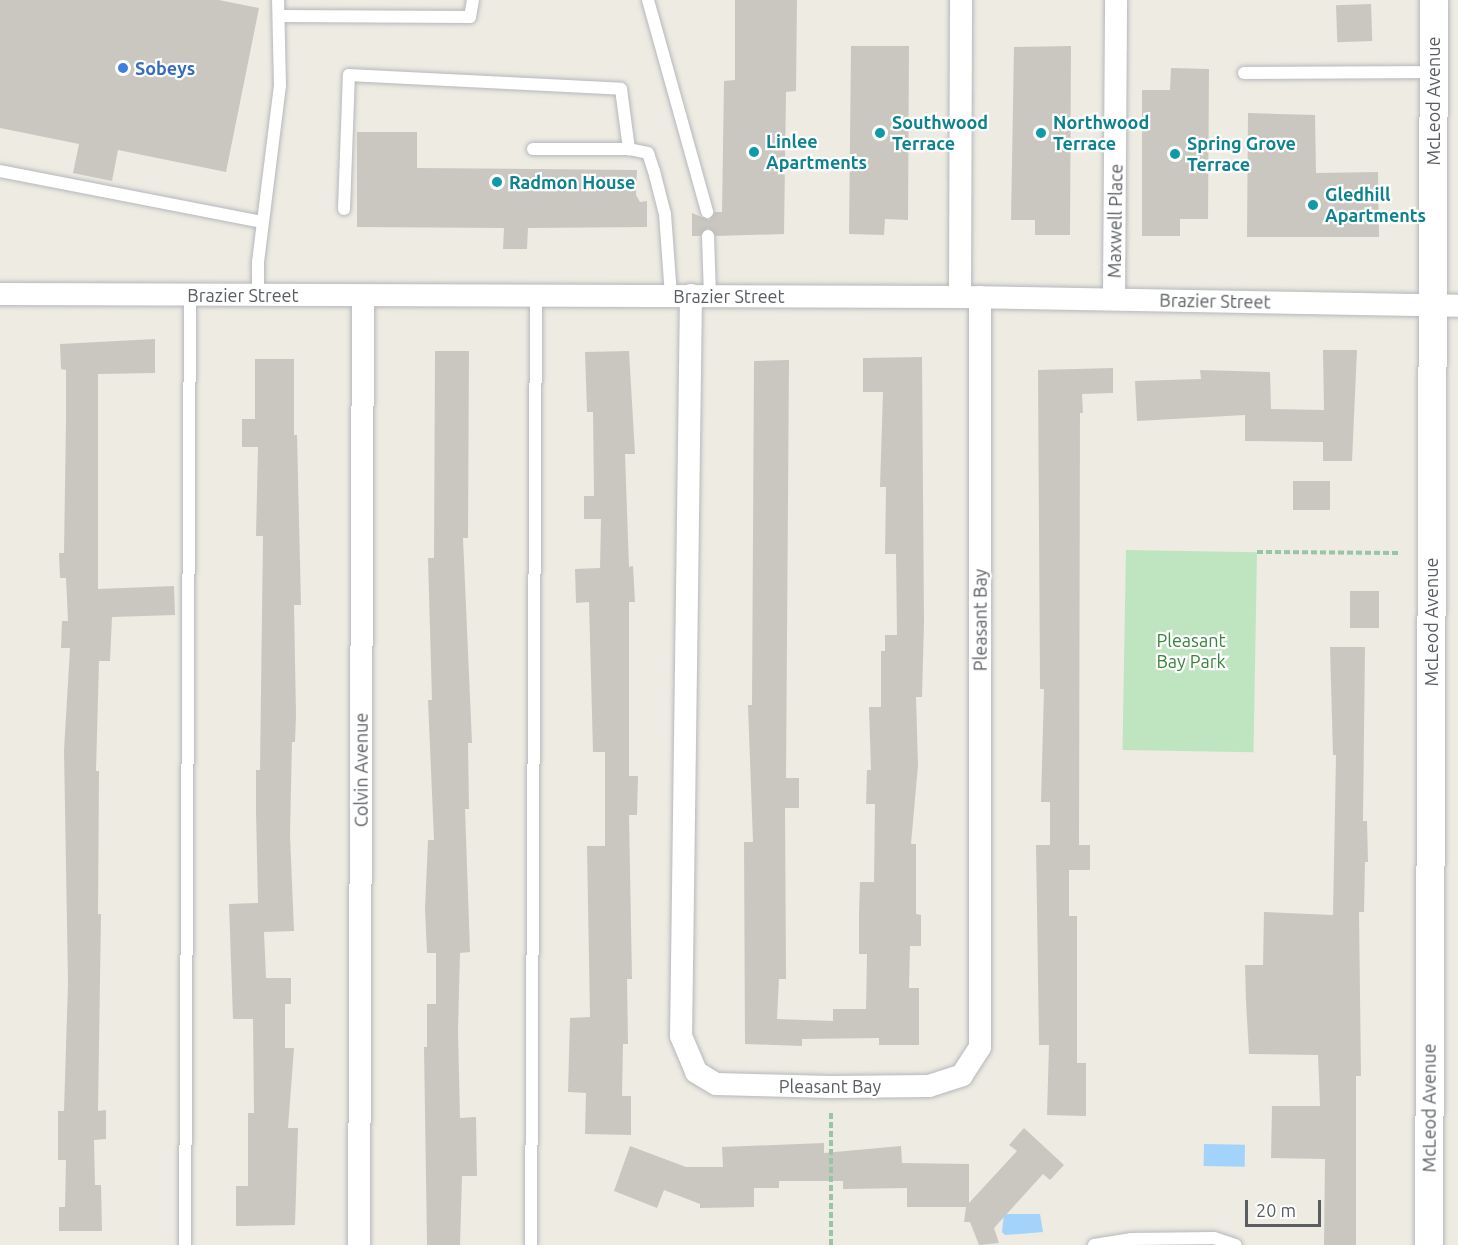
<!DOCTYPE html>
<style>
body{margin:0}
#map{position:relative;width:1458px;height:1245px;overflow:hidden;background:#edebe2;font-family:Ubuntu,sans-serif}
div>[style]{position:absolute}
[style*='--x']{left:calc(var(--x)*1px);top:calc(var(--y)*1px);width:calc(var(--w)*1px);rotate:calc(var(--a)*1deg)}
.green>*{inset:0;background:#bfe4c0;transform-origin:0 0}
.water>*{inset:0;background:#a3d3fb;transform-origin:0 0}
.building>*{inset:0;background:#cac7c1;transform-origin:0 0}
.path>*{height:4px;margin-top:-2px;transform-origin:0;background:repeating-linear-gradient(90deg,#99c4a6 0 6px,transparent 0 9px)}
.roads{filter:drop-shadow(0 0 2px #b5b8bc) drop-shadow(0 0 2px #b5b8bc)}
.service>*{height:12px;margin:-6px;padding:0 6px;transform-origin:6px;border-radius:6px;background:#fff}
.minor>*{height:22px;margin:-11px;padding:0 11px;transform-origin:11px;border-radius:11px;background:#fff}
.tertiary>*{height:28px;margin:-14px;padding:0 14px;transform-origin:14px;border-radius:14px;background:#fff}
.dots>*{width:16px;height:16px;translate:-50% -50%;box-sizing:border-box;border:3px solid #fff;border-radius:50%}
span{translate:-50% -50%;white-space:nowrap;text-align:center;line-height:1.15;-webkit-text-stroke:4.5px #fff;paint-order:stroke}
.shop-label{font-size:18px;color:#366cbe;font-weight:700}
.left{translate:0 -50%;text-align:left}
.street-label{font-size:18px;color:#5a5e62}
.culture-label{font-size:18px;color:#0d838f;font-weight:700}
.park-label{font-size:18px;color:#38843d}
.scale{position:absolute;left:1245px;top:1200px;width:76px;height:27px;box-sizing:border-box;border:3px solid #5a5e62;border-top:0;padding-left:8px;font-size:18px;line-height:21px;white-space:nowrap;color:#5a5e62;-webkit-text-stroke:4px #fff;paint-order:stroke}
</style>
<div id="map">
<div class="green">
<i style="left:1126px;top:550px;width:131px;height:200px;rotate:1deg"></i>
</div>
<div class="water">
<i style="left:1204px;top:1144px;width:41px;height:22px;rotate:1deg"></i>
<i style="clip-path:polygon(1004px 1214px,1040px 1214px,1043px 1232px,1005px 1235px,1002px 1232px)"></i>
</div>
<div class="building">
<i style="clip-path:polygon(0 0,219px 0,259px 8px,226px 172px,118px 150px,112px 181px,73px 173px,79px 144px,0 128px)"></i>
<i style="clip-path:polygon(735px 0,797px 0,796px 91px,786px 92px,784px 234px,716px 236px,708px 228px,700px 236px,692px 236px,692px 213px,709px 220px,715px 212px,722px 212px,724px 81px,735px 80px)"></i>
<i style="left:1371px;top:4px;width:37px;height:35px;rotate:88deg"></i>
<i style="clip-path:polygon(851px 46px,909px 46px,908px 220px,885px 219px,884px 235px,849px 234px)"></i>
<i style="clip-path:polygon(1071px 46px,1070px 235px,1035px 235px,1035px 220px,1011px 220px,1014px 47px)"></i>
<i style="clip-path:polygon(1171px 68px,1209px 69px,1208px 219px,1180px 219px,1180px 236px,1142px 236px,1142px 90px,1170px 90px)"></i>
<i style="clip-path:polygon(1248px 113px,1315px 115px,1316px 173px,1378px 172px,1379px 237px,1247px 237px)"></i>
<i style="clip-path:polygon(357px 132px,417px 132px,417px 168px,637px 170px,636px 195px,640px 202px,647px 201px,647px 227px,528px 228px,527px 249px,503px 249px,504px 228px,357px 227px)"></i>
<i style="clip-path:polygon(155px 339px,155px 373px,98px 374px,98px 589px,174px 586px,175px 615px,112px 617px,110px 661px,99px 661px,96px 771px,99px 771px,98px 914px,101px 914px,98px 1111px,106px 1110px,106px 1139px,94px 1140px,95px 1185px,101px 1185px,102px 1231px,59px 1231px,59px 1207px,65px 1207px,66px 1160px,58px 1160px,58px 1111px,64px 1111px,68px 983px,64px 750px,70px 648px,61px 648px,62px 621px,68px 621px,66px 578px,60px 578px,59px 553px,64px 553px,66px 419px,66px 370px,61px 369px,60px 344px)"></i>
<i style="clip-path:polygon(1323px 350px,1357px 350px,1352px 461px,1323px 461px,1323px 442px,1245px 441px,1245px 415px,1137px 421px,1135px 381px,1201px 379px,1200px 370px,1270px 372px,1271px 409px,1324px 410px)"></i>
<i style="clip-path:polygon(435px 351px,469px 351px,468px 538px,463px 538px,472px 743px,468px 743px,469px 809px,465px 809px,470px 952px,460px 953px,458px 1031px,460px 1118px,476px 1117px,477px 1176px,462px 1176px,460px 1245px,427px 1245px,424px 1047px,427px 1047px,427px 1004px,436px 1004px,436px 953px,427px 953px,425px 909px,428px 840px,434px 840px,428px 700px,432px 700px,428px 558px,434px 558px)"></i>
<i style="clip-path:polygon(629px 351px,635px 454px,625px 454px,629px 567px,633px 566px,635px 602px,629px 602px,629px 776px,638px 776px,637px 815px,629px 815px,632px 979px,627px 979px,628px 1044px,623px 1044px,622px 1096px,631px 1096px,631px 1135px,585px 1134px,586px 1093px,568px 1092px,570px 1018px,590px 1017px,587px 846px,605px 846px,605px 752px,593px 752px,589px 602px,576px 603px,575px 569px,600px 568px,601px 519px,584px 519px,584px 496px,594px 496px,593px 412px,587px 412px,585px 352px)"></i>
<i style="clip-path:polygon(922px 357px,924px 623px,922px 697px,916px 697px,918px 765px,911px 844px,916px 844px,916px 914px,921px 915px,921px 946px,910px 946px,909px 988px,919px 988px,919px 1045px,879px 1045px,879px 1038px,802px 1039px,802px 1046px,745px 1044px,744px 842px,753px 842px,748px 705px,752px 705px,754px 361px,789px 360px,786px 778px,799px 778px,799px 808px,785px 808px,786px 979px,779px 979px,777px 1019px,833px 1021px,833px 1009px,866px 1009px,867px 954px,859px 954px,859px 914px,860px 882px,874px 882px,875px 804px,866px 804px,867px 770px,871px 770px,869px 707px,881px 707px,881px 651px,885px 651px,885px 635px,897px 635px,896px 554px,885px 554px,886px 487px,880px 487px,883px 392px,863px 392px,863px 358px)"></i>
<i style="clip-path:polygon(255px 359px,294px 359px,294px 435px,297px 435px,301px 605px,294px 605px,296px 715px,295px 742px,292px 742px,290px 835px,294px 931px,264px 932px,266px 978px,291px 978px,291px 1004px,285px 1004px,285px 1048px,294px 1048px,288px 1128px,298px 1128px,295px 1225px,236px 1226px,236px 1186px,248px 1186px,248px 1113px,254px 1113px,253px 1019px,233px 1019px,229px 904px,258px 903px,256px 811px,256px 770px,260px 770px,263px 536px,256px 536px,258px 447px,242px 447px,242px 419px,255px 419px)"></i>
<i style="clip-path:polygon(1113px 368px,1113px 393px,1082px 394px,1083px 413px,1080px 413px,1079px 845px,1090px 845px,1090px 870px,1069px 870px,1069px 916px,1077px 916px,1077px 1063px,1086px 1063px,1086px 1116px,1047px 1115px,1049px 1045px,1039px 1045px,1037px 907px,1036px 845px,1050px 845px,1050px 802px,1041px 802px,1044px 689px,1040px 689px,1038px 370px)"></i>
<i style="left:1330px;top:481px;width:29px;height:37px;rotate:90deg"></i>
<i style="left:1350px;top:591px;width:29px;height:37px"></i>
<i style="clip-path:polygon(1330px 647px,1365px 647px,1363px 821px,1367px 821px,1368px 862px,1365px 862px,1364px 912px,1359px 912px,1361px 1076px,1356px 1076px,1356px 1245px,1324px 1245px,1325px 1159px,1271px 1158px,1272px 1106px,1320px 1106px,1318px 1055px,1249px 1054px,1246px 1001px,1245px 965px,1263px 965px,1264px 912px,1333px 915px,1336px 755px,1333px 755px)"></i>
<i style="clip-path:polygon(1024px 1128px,1064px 1165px,1050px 1180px,1043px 1174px,994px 1228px,999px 1243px,979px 1245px,970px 1222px,964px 1222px,966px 1207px,907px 1207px,907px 1188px,843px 1189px,843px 1181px,779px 1181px,779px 1188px,754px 1188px,754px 1207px,700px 1208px,700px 1204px,664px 1190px,657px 1208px,614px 1191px,630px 1146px,686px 1167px,723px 1167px,722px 1147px,824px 1143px,824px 1153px,901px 1146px,902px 1163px,969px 1164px,969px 1203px,1017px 1151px,1009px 1145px)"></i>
</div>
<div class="path">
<i style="--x:1257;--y:552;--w:142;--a:0.4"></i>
<i style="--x:831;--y:1245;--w:134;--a:-90"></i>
</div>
<div class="roads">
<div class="service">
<i style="--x:648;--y:0;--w:220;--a:74.4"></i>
<i style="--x:280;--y:16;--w:190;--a:0.3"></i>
<i style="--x:470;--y:17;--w:17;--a:-80"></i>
<i style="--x:1244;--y:73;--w:190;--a:-0.3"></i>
<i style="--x:629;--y:149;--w:19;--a:12"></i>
<i style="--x:648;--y:153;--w:19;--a:72"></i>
<i style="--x:654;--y:171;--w:44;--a:75.7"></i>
<i style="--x:665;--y:214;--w:81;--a:85.8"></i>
<i style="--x:0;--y:171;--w:267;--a:11"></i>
<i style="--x:344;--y:209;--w:134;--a:-87.9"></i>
<i style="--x:349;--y:75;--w:272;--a:2.9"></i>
<i style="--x:621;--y:89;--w:61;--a:82.4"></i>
<i style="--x:629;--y:149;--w:96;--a:180"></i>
<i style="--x:708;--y:236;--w:59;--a:88.1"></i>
<i style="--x:258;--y:295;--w:33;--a:-90"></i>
<i style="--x:258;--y:262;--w:177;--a:-82.9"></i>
<i style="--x:280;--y:86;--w:86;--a:-91.3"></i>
<i style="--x:185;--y:1245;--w:950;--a:-89.7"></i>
<i style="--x:531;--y:1245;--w:949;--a:-89.7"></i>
<i style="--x:1094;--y:1245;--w:37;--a:-9"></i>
<i style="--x:1131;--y:1239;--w:83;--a:-0.7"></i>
<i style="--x:1214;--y:1238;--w:23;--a:18"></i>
</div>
<div class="minor">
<i style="--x:0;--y:294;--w:960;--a:0.18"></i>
<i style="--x:960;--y:297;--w:498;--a:1"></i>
<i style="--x:691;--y:295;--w:741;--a:90.77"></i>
<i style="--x:681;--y:1036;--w:39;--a:67"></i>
<i style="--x:696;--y:1072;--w:23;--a:31"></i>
<i style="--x:716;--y:1084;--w:115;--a:1.5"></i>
<i style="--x:831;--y:1087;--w:98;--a:-0.6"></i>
<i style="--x:929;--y:1086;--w:35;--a:-18"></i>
<i style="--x:962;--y:1075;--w:33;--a:-57"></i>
<i style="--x:980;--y:1047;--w:750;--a:-90"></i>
<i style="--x:960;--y:297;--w:297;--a:-89.8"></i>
<i style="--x:1114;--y:298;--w:298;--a:-89.6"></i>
<i style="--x:359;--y:1245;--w:949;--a:-89.76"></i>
</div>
<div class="tertiary">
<i style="--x:1429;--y:1245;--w:1245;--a:-89.77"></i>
</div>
</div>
<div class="dots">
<i style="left:123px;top:68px;background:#3f7fe0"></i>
<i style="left:880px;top:133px;background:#0f9aa8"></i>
<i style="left:1041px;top:133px;background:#0f9aa8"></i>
<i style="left:754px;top:152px;background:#0f9aa8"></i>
<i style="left:1175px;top:154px;background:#0f9aa8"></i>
<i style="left:497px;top:182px;background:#0f9aa8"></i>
<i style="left:1313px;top:205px;background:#0f9aa8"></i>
</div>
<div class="shop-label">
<span class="left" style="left:135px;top:68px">Sobeys</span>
</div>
<div class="street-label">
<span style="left:1433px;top:101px;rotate:-90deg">McLeod Avenue</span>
<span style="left:1115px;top:221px;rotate:-89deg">Maxwell Place</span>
<span style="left:243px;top:295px">Brazier Street</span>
<span style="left:729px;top:296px">Brazier Street</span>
<span style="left:1215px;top:301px;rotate:1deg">Brazier Street</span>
<span style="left:980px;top:620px;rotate:-90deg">Pleasant Bay</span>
<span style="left:1431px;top:622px;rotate:-90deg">McLeod Avenue</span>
<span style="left:361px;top:770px;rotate:-90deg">Colvin Avenue</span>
<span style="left:830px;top:1086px">Pleasant Bay</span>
<span style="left:1429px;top:1108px;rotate:-90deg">McLeod Avenue</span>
</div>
<div class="culture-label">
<span class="left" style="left:892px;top:133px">Southwood<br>Terrace</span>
<span class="left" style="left:1053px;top:133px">Northwood<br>Terrace</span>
<span class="left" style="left:766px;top:152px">Linlee<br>Apartments</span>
<span class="left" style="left:1187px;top:154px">Spring Grove<br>Terrace</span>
<span class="left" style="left:509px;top:182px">Radmon House</span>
<span class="left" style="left:1325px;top:205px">Gledhill<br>Apartments</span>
</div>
<div class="park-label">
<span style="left:1191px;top:651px">Pleasant<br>Bay Park</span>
</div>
<div class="scale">20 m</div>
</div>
